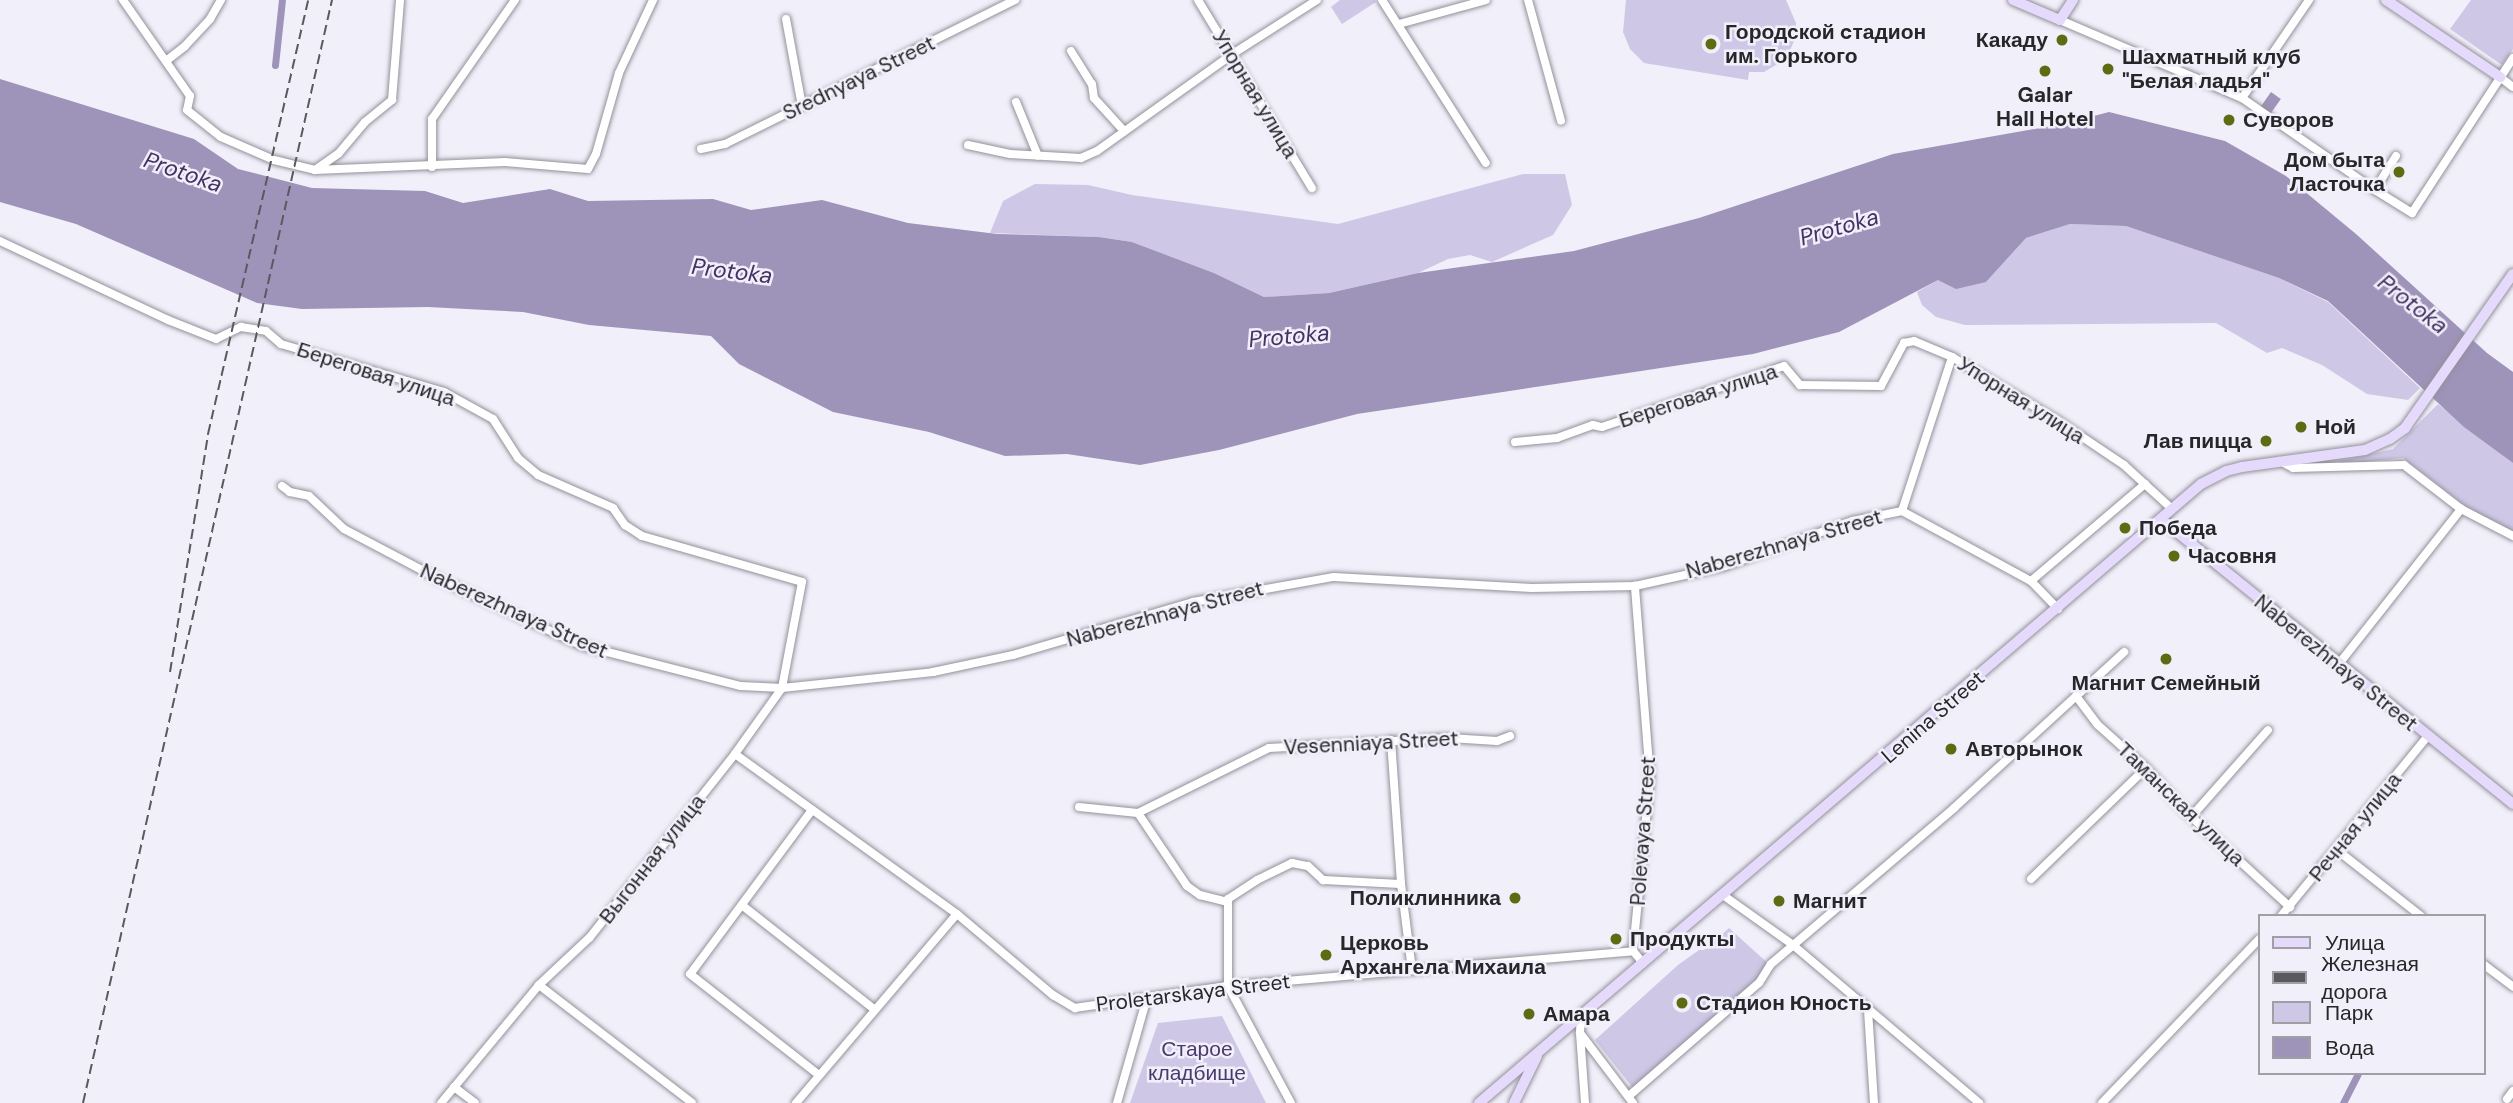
<!DOCTYPE html>
<meta charset="utf-8">
<style>
body{margin:0}
#map{position:relative;width:2513px;height:1103px;overflow:hidden;background:#f1eff9;font-family:"DM Sans",sans-serif}
div>[style]{position:absolute}
[style*='--x']{left:calc(var(--x)*1px);top:calc(var(--y)*1px);width:calc(var(--w)*1px);rotate:calc(var(--a)*1deg)}
.green>*{inset:0;background:#cfc7e6}
.water>*{inset:0;background:#9e93b9;transform-origin:0 0}
.canal>*{height:7px;margin:-3.5px;padding:0 3.5px;transform-origin:3.5px;border-radius:3.5px;background:#9e93b9}
.roads{filter:drop-shadow(0 0 2px #93919a) drop-shadow(0 0 2px #93919a)}
.street>*{height:8px;margin:-4px;padding:0 4px;transform-origin:4px;border-radius:4px;background:#fff}
.secondary>*{height:10px;margin:-5px;padding:0 5px;transform-origin:5px;border-radius:5px;background:#e5dafc}
.rail>*{height:2px;margin-top:-1px;transform-origin:0;background:repeating-linear-gradient(90deg,#5a595d 0 10px,transparent 0 15px)}
.dots>*{width:19px;height:19px;translate:-50% -50%;box-sizing:border-box;border:4px solid #f1eff9;border-radius:50%}
span{translate:-50% -50%;white-space:nowrap;text-align:center;line-height:1.15;-webkit-text-stroke:5px #f1eff9;paint-order:stroke}
.poi-label{font-size:21px;color:#272629;font-weight:700}
.left{translate:0 -50%;text-align:left}
.right{translate:-100% -50%;text-align:right}
.street-label{font-size:21px;color:#272629}
.park-label{font-size:21px;color:#4b3a6d}
.water-label{font-size:23px;color:#433264;font-style:italic}
.legend{position:absolute;left:2258px;top:914px;width:228px;height:161px;box-sizing:border-box;background:#f1eff9;border:2px solid #a09fa6;margin:0;padding:9px 12px;list-style:none;font-size:21px;color:#272629}
.legend li{display:flex;align-items:center;gap:14px;height:35px}
.legend b{width:35px;border:2px solid #a09fa6}
</style>
<div id="map">
<div class="green">
<i style="clip-path:polygon(1340px 0,1375px 0,1376px 2px,1342px 24px,1331px 7px)"></i>
<i style="clip-path:polygon(1626px 0,1786px 0,1796px 23px,1795px 39px,1786px 59px,1764px 72px,1749px 72px,1748px 80px,1644px 63px,1630px 49px,1623px 32px)"></i>
<i style="clip-path:polygon(2471px 0,2513px 0,2513px 49px,2502px 65px,2450px 29px)"></i>
<i style="clip-path:polygon(1523px 174px,1565px 174px,1572px 205px,1553px 235px,1492px 262px,1470px 255px,1448px 259px,1418px 273px,1329px 293px,1264px 297px,1214px 273px,1132px 242px,1099px 237px,990px 233px,1003px 201px,1035px 184px,1088px 185px,1132px 195px,1338px 224px)"></i>
<i style="clip-path:polygon(2070px 224px,2126px 226px,2279px 278px,2328px 302px,2420px 388px,2408px 400px,2367px 394px,2322px 365px,2282px 348px,2267px 353px,2216px 323px,1965px 325px,1936px 317px,1922px 305px,1917px 292px,1938px 280px,1986px 282px,2026px 238px)"></i>
<i style="clip-path:polygon(2438px 404px,2513px 463px,2513px 534px,2464px 505px,2403px 458px,2341px 464px,2339px 461px,2393px 449px)"></i>
<i style="clip-path:polygon(1729px 928px,1771px 966px,1633px 1088px,1595px 1040px,1678px 965px,1699px 950px,1704px 950px)"></i>
<i style="clip-path:polygon(1222px 1016px,1266px 1103px,1130px 1103px,1158px 1023px)"></i>
</div>
<div class="water">
<i style="clip-path:polygon(0 79px,194px 139px,238px 169px,312px 188px,425px 191px,463px 203px,550px 189px,588px 201px,713px 199px,751px 210px,822px 200px,908px 223px,997px 234px,1099px 237px,1132px 242px,1214px 273px,1264px 297px,1329px 293px,1418px 273px,1574px 251px,1699px 218px,1893px 154px,2063px 124px,2109px 112px,2225px 141px,2286px 176px,2356px 234px,2487px 353px,2513px 372px,2513px 463px,2464px 427px,2328px 301px,2279px 278px,2126px 226px,2070px 224px,2026px 238px,1986px 282px,1956px 289px,1938px 280px,1839px 332px,1753px 354px,1357px 414px,1219px 450px,1140px 465px,1067px 454px,1005px 456px,929px 432px,833px 412px,739px 364px,711px 336px,589px 325px,523px 312px,428px 307px,302px 309px,257px 303px,76px 224px,0 202px)"></i>
<i style="left:2271px;top:92px;width:12px;height:19px;rotate:35deg"></i>
</div>
<div class="canal">
<i style="--x:275;--y:65;--w:65;--a:-83.9"></i>
<i style="--x:2343;--y:1103;--w:34;--a:-63"></i>
</div>
<div class="roads">
<div class="street">
<i style="--x:123;--y:0;--w:117;--a:55.1"></i>
<i style="--x:190;--y:96;--w:14;--a:102"></i>
<i style="--x:187;--y:110;--w:43;--a:38.5"></i>
<i style="--x:221;--y:137;--w:58;--a:23.5"></i>
<i style="--x:274;--y:160;--w:42;--a:13.7"></i>
<i style="--x:315;--y:170;--w:29;--a:-35"></i>
<i style="--x:339;--y:153;--w:40;--a:-50"></i>
<i style="--x:365;--y:122;--w:35;--a:-39"></i>
<i style="--x:392;--y:100;--w:100;--a:-85.4"></i>
<i style="--x:1198;--y:0;--w:220;--a:58.8"></i>
<i style="--x:1382;--y:0;--w:193;--a:57.5"></i>
<i style="--x:1528;--y:0;--w:125;--a:74.7"></i>
<i style="--x:786;--y:19;--w:88;--a:79.6"></i>
<i style="--x:2060;--y:20;--w:198;--a:23.2"></i>
<i style="--x:2242;--y:98;--w:162;--a:34.7"></i>
<i style="--x:1399;--y:24;--w:90;--a:-15.4"></i>
<i style="--x:1071;--y:51;--w:39;--a:58"></i>
<i style="--x:1092;--y:84;--w:14;--a:82"></i>
<i style="--x:1094;--y:98;--w:45;--a:47.7"></i>
<i style="--x:166;--y:61;--w:24;--a:-38"></i>
<i style="--x:185;--y:46;--w:37;--a:-47"></i>
<i style="--x:210;--y:19;--w:22;--a:-60"></i>
<i style="--x:2500;--y:77;--w:16;--a:38"></i>
<i style="--x:2242;--y:98;--w:119;--a:-55.6"></i>
<i style="--x:1016;--y:102;--w:58;--a:67.8"></i>
<i style="--x:968;--y:145;--w:43;--a:12.1"></i>
<i style="--x:1010;--y:154;--w:71;--a:3.2"></i>
<i style="--x:1081;--y:158;--w:17;--a:-24"></i>
<i style="--x:1097;--y:151;--w:165;--a:-35.6"></i>
<i style="--x:1231;--y:55;--w:102;--a:-32.6"></i>
<i style="--x:701;--y:149;--w:25;--a:-12"></i>
<i style="--x:725;--y:144;--w:324;--a:-26.4"></i>
<i style="--x:2396;--y:156;--w:40;--a:122"></i>
<i style="--x:2375;--y:190;--w:44;--a:31.9"></i>
<i style="--x:2412;--y:213;--w:185;--a:-56.9"></i>
<i style="--x:432;--y:167;--w:48;--a:-90"></i>
<i style="--x:432;--y:119;--w:145;--a:-55.1"></i>
<i style="--x:315;--y:170;--w:190;--a:-2.4"></i>
<i style="--x:505;--y:162;--w:83;--a:4.8"></i>
<i style="--x:588;--y:169;--w:17;--a:-62"></i>
<i style="--x:596;--y:154;--w:84;--a:-74.1"></i>
<i style="--x:619;--y:73;--w:81;--a:-65"></i>
<i style="--x:0;--y:241;--w:186;--a:25.2"></i>
<i style="--x:168;--y:320;--w:52;--a:21.6"></i>
<i style="--x:216;--y:339;--w:28;--a:-26"></i>
<i style="--x:241;--y:327;--w:25;--a:9"></i>
<i style="--x:266;--y:331;--w:20;--a:41"></i>
<i style="--x:281;--y:344;--w:170;--a:16.4"></i>
<i style="--x:444;--y:392;--w:56;--a:28.9"></i>
<i style="--x:493;--y:419;--w:46;--a:57.3"></i>
<i style="--x:518;--y:458;--w:26;--a:40"></i>
<i style="--x:538;--y:475;--w:82;--a:23.7"></i>
<i style="--x:613;--y:508;--w:21;--a:55"></i>
<i style="--x:625;--y:525;--w:20;--a:33"></i>
<i style="--x:642;--y:536;--w:166;--a:16"></i>
<i style="--x:802;--y:582;--w:108;--a:100.7"></i>
<i style="--x:782;--y:688;--w:81;--a:125.5"></i>
<i style="--x:735;--y:754;--w:235;--a:128.4"></i>
<i style="--x:589;--y:938;--w:69;--a:136.8"></i>
<i style="--x:539;--y:985;--w:153;--a:129.7"></i>
<i style="--x:1515;--y:442;--w:42;--a:-5.4"></i>
<i style="--x:1557;--y:438;--w:38;--a:-20"></i>
<i style="--x:1593;--y:425;--w:9;--a:13"></i>
<i style="--x:1602;--y:427;--w:192;--a:-18.5"></i>
<i style="--x:1784;--y:366;--w:25;--a:50"></i>
<i style="--x:1800;--y:385;--w:81;--a:0.7"></i>
<i style="--x:1881;--y:386;--w:49;--a:-61.9"></i>
<i style="--x:1904;--y:343;--w:10;--a:-11"></i>
<i style="--x:1914;--y:341;--w:41;--a:22.8"></i>
<i style="--x:1952;--y:357;--w:122;--a:31"></i>
<i style="--x:2057;--y:420;--w:81;--a:33.9"></i>
<i style="--x:2124;--y:465;--w:65;--a:42.5"></i>
<i style="--x:2280;--y:461;--w:15;--a:28"></i>
<i style="--x:2293;--y:468;--w:111;--a:-1.5"></i>
<i style="--x:2404;--y:465;--w:72;--a:37.7"></i>
<i style="--x:2461;--y:509;--w:59;--a:27.4"></i>
<i style="--x:282;--y:486;--w:10;--a:37"></i>
<i style="--x:290;--y:492;--w:19;--a:12"></i>
<i style="--x:309;--y:496;--w:48;--a:43.3"></i>
<i style="--x:344;--y:529;--w:101;--a:27.8"></i>
<i style="--x:433;--y:576;--w:162;--a:25.1"></i>
<i style="--x:580;--y:645;--w:166;--a:14.3"></i>
<i style="--x:741;--y:686;--w:41;--a:2.8"></i>
<i style="--x:782;--y:688;--w:152;--a:-6"></i>
<i style="--x:933;--y:672;--w:82;--a:-12"></i>
<i style="--x:1013;--y:655;--w:188;--a:-16.4"></i>
<i style="--x:1193;--y:602;--w:143;--a:-10.1"></i>
<i style="--x:1334;--y:577;--w:198;--a:3.2"></i>
<i style="--x:1532;--y:588;--w:103;--a:-1.1"></i>
<i style="--x:1635;--y:586;--w:92;--a:-12.5"></i>
<i style="--x:1725;--y:566;--w:136;--a:-19.4"></i>
<i style="--x:1853;--y:521;--w:50;--a:-11.5"></i>
<i style="--x:1902;--y:511;--w:147;--a:28.5"></i>
<i style="--x:2031;--y:581;--w:39;--a:46"></i>
<i style="--x:1902;--y:511;--w:162;--a:-72"></i>
<i style="--x:2031;--y:581;--w:150;--a:-40.4"></i>
<i style="--x:2338;--y:665;--w:199;--a:-51.7"></i>
<i style="--x:2076;--y:696;--w:36;--a:53"></i>
<i style="--x:2098;--y:725;--w:64;--a:41.9"></i>
<i style="--x:2146;--y:768;--w:57;--a:47.9"></i>
<i style="--x:2184;--y:810;--w:144;--a:42.5"></i>
<i style="--x:1391;--y:740;--w:144;--a:86"></i>
<i style="--x:1401;--y:884;--w:87;--a:82.7"></i>
<i style="--x:735;--y:754;--w:274;--a:35.8"></i>
<i style="--x:957;--y:914;--w:126;--a:40.2"></i>
<i style="--x:1053;--y:995;--w:26;--a:31"></i>
<i style="--x:1075;--y:1008;--w:155;--a:-8.2"></i>
<i style="--x:1228;--y:986;--w:407;--a:-4.9"></i>
<i style="--x:1633;--y:951;--w:16;--a:50"></i>
<i style="--x:1079;--y:807;--w:59;--a:5.8"></i>
<i style="--x:1138;--y:813;--w:146;--a:-26.4"></i>
<i style="--x:1269;--y:748;--w:180;--a:-3.2"></i>
<i style="--x:1449;--y:738;--w:48;--a:3.6"></i>
<i style="--x:1497;--y:741;--w:14;--a:-21"></i>
<i style="--x:812;--y:810;--w:204;--a:126.6"></i>
<i style="--x:690;--y:974;--w:164;--a:38.1"></i>
<i style="--x:1138;--y:813;--w:88;--a:56.1"></i>
<i style="--x:1187;--y:886;--w:16;--a:35"></i>
<i style="--x:1200;--y:895;--w:29;--a:14"></i>
<i style="--x:1228;--y:902;--w:84;--a:90"></i>
<i style="--x:1228;--y:986;--w:133;--a:61.7"></i>
<i style="--x:2191;--y:817;--w:116;--a:-48.5"></i>
<i style="--x:2337;--y:850;--w:107;--a:38.2"></i>
<i style="--x:2031;--y:879;--w:160;--a:-44"></i>
<i style="--x:1723;--y:895;--w:86;--a:35.5"></i>
<i style="--x:1793;--y:945;--w:244;--a:40.3"></i>
<i style="--x:1228;--y:902;--w:3;--a:-90"></i>
<i style="--x:1228;--y:899;--w:35;--a:-33"></i>
<i style="--x:1257;--y:880;--w:39;--a:-26"></i>
<i style="--x:1292;--y:863;--w:16;--a:11"></i>
<i style="--x:1308;--y:866;--w:21;--a:43"></i>
<i style="--x:1323;--y:880;--w:78;--a:2.9"></i>
<i style="--x:743;--y:906;--w:168;--a:38.2"></i>
<i style="--x:2281;--y:916;--w:231;--a:-50.8"></i>
<i style="--x:1633;--y:951;--w:174;--a:-84.4"></i>
<i style="--x:1650;--y:778;--w:193;--a:-94.5"></i>
<i style="--x:2483;--y:964;--w:38;--a:37"></i>
<i style="--x:539;--y:985;--w:193;--a:37.6"></i>
<i style="--x:1868;--y:1010;--w:93;--a:86.3"></i>
<i style="--x:1581;--y:1017;--w:16;--a:94"></i>
<i style="--x:1580;--y:1033;--w:88;--a:52.9"></i>
<i style="--x:1580;--y:1033;--w:70;--a:85.9"></i>
<i style="--x:454;--y:1087;--w:26;--a:37"></i>
<i style="--x:1630;--y:1095;--w:171;--a:-41"></i>
<i style="--x:1759;--y:983;--w:22;--a:-58"></i>
<i style="--x:1771;--y:964;--w:240;--a:-40.4"></i>
<i style="--x:1954;--y:808;--w:231;--a:-42.5"></i>
<i style="--x:2507;--y:1099;--w:10;--a:-53"></i>
<i style="--x:796;--y:1103;--w:248;--a:-49.6"></i>
<i style="--x:1117;--y:1103;--w:109;--a:-74.1"></i>
<i style="--x:2102;--y:1103;--w:227;--a:-46.2"></i>
</div>
<div class="secondary">
<i style="--x:2013;--y:0;--w:51;--a:23.1"></i>
<i style="--x:2060;--y:20;--w:24;--a:-57"></i>
<i style="--x:2386;--y:0;--w:138;--a:34"></i>
<i style="--x:2161;--y:519;--w:453;--a:39"></i>
<i style="--x:1479;--y:1103;--w:951;--a:-40.61"></i>
<i style="--x:2201;--y:484;--w:28;--a:-27"></i>
<i style="--x:2226;--y:471;--w:16;--a:-14"></i>
<i style="--x:2242;--y:467;--w:124;--a:-7.9"></i>
<i style="--x:2365;--y:450;--w:27;--a:-24"></i>
<i style="--x:2390;--y:439;--w:19;--a:-36"></i>
<i style="--x:2405;--y:428;--w:188;--a:-55"></i>
<i style="--x:1514;--y:1103;--w:52;--a:-63.9"></i>
</div>
</div>
<div class="rail">
<i style="--x:170;--y:672;--w:241;--a:-80.9"></i>
<i style="--x:208;--y:434;--w:445;--a:-77"></i>
<i style="--x:83;--y:1103;--w:1131;--a:-77.28"></i>
</div>
<div class="dots">
<i style="left:2062px;top:40px;background:#5f6b12"></i>
<i style="left:1711px;top:44px;background:#5f6b12"></i>
<i style="left:2108px;top:69px;background:#5f6b12"></i>
<i style="left:2045px;top:71px;background:#5f6b12"></i>
<i style="left:2229px;top:120px;background:#5f6b12"></i>
<i style="left:2399px;top:172px;background:#5f6b12"></i>
<i style="left:2301px;top:427px;background:#5f6b12"></i>
<i style="left:2266px;top:441px;background:#5f6b12"></i>
<i style="left:2125px;top:528px;background:#5f6b12"></i>
<i style="left:2174px;top:556px;background:#5f6b12"></i>
<i style="left:2166px;top:659px;background:#5f6b12"></i>
<i style="left:1951px;top:749px;background:#5f6b12"></i>
<i style="left:1515px;top:898px;background:#5f6b12"></i>
<i style="left:1779px;top:901px;background:#5f6b12"></i>
<i style="left:1616px;top:939px;background:#5f6b12"></i>
<i style="left:1326px;top:955px;background:#5f6b12"></i>
<i style="left:1682px;top:1003px;background:#5f6b12"></i>
<i style="left:1529px;top:1014px;background:#5f6b12"></i>
</div>
<div class="poi-label">
<span class="left" style="left:1725px;top:44px">Городской cтадион<br>им. Горького</span>
<span class="right" style="left:2048px;top:40px">Какаду</span>
<span class="left" style="left:2122px;top:69px">Шахматный клуб<br>"Белая ладья"</span>
<span style="left:2045px;top:107px">Galar<br>Hall Hotel</span>
<span class="left" style="left:2243px;top:120px">Суворов</span>
<span class="right" style="left:2385px;top:172px">Дом быта<br>Ласточка</span>
<span class="left" style="left:2315px;top:427px">Ной</span>
<span class="right" style="left:2252px;top:441px">Лав пицца</span>
<span class="left" style="left:2139px;top:528px">Победа</span>
<span class="left" style="left:2188px;top:556px">Часовня</span>
<span style="left:2166px;top:683px">Магнит Семейный</span>
<span class="left" style="left:1965px;top:749px">Авторынок</span>
<span class="right" style="left:1501px;top:898px">Поликлинника</span>
<span class="left" style="left:1793px;top:901px">Магнит</span>
<span class="left" style="left:1630px;top:939px">Продукты</span>
<span class="left" style="left:1340px;top:955px">Церковь<br>Архангела Михаила</span>
<span class="left" style="left:1696px;top:1003px">Стадион Юность</span>
<span class="left" style="left:1543px;top:1014px">Амара</span>
</div>
<div class="street-label">
<span style="left:859px;top:78px;rotate:-26deg">Srednyaya Street</span>
<span style="left:1255px;top:94px;rotate:59deg">Упорная улица</span>
<span style="left:376px;top:374px;rotate:18deg">Береговая улица</span>
<span style="left:1698px;top:396px;rotate:-18deg">Береговая улица</span>
<span style="left:2021px;top:400px;rotate:32deg">Упорная улица</span>
<span style="left:1784px;top:544px;rotate:-16deg">Naberezhnaya Street</span>
<span style="left:514px;top:611px;rotate:24deg">Naberezhnaya Street</span>
<span style="left:1165px;top:614px;rotate:-15deg">Naberezhnaya Street</span>
<span style="left:2336px;top:663px;rotate:39deg">Naberezhnaya Street</span>
<span style="left:1933px;top:717px;rotate:-41deg">Lenina Street</span>
<span style="left:1371px;top:743px;rotate:-3deg">Vesenniaya Street</span>
<span style="left:2181px;top:804px;rotate:44deg">Таманская улица</span>
<span style="left:2355px;top:827px;rotate:-51deg">Речная улица</span>
<span style="left:1643px;top:831px;rotate:-86deg">Polevaya Street</span>
<span style="left:652px;top:859px;rotate:-52deg">Выгонная улица</span>
<span style="left:1193px;top:993px;rotate:-7deg">Proletarskaya Street</span>
</div>
<div class="park-label">
<span style="left:1197px;top:1061px">Старое<br>кладбище</span>
</div>
<div class="water-label">
<span style="left:183px;top:172px;rotate:19deg">Protoka</span>
<span style="left:1839px;top:227px;rotate:-16deg">Protoka</span>
<span style="left:732px;top:271px;rotate:7deg">Protoka</span>
<span style="left:2413px;top:304px;rotate:38deg">Protoka</span>
<span style="left:1289px;top:336px;rotate:-5deg">Protoka</span>
</div>
<ul class="legend">
<li><b style="height:9px;background:#e5dafc"></b>Улица</li>
<li><b style="height:9px;background:#5a595d"></b>Железная дорога</li>
<li><b style="height:19px;background:#cfc7e6"></b>Парк</li>
<li><b style="height:19px;background:#9e93b9"></b>Вода</li>
</ul>
</div>
